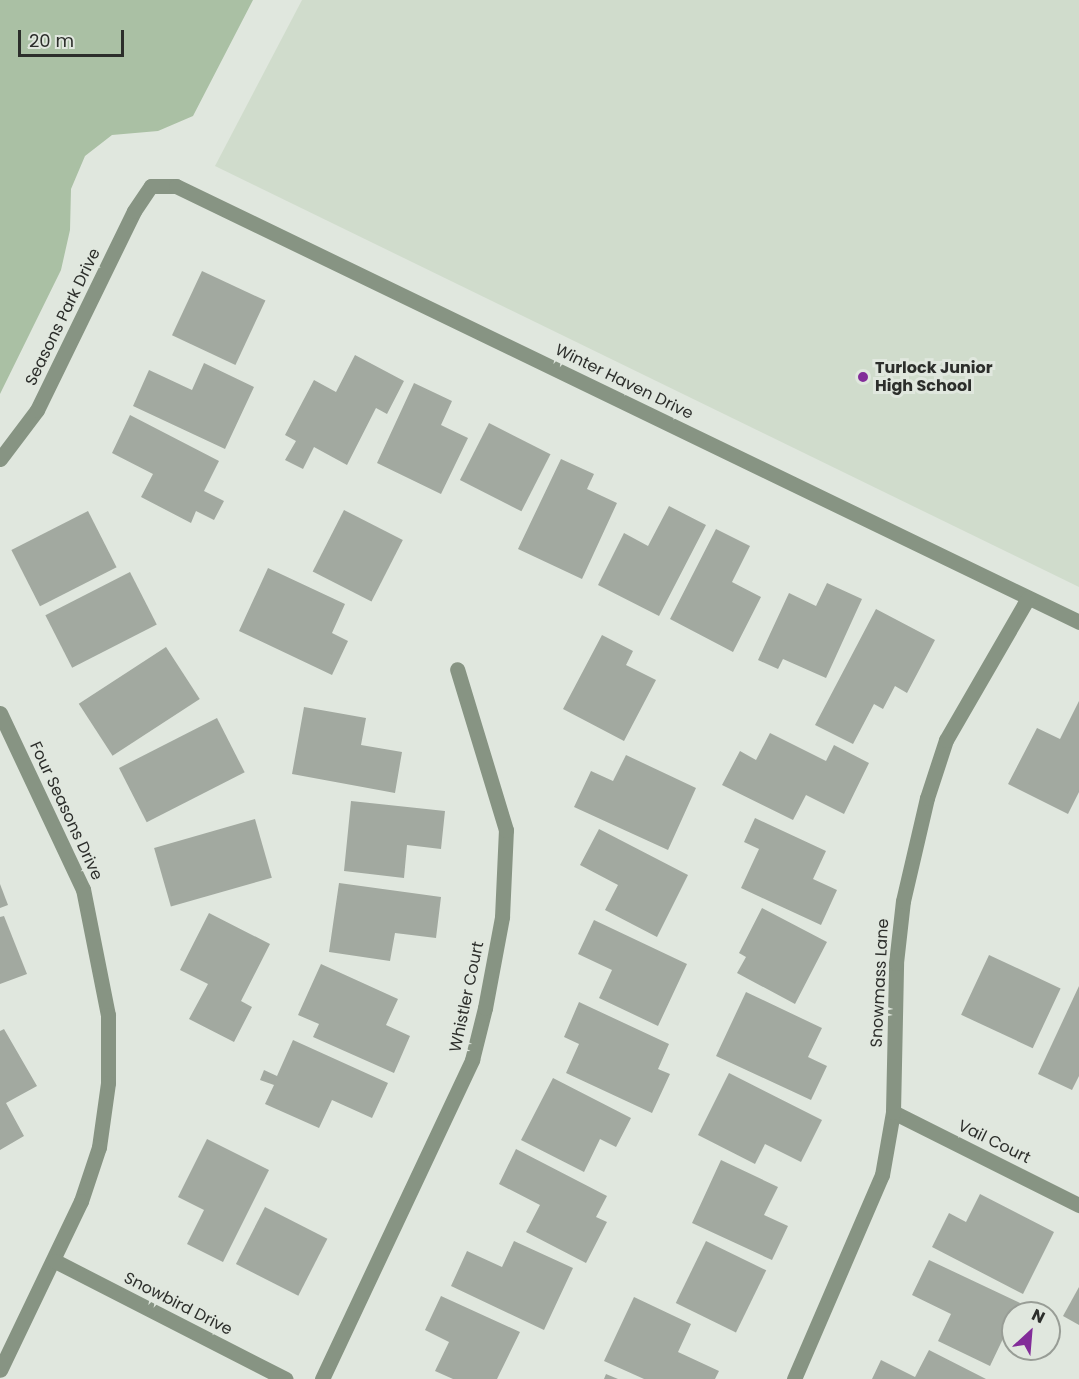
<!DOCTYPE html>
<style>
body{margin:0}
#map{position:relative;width:1079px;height:1379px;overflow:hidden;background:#e0e7de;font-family:Poppins,sans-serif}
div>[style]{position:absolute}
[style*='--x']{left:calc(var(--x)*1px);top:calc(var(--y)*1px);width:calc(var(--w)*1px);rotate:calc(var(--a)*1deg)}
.built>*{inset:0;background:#d0dccc}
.green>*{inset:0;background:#aac0a4}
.building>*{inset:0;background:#a2a9a0;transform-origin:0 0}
.minor>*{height:15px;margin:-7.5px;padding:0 7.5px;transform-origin:7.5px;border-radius:7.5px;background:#879483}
.dots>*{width:16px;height:16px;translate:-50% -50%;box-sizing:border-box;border:3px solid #e0e7de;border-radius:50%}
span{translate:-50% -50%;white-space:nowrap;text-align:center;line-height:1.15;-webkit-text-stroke:6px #e0e7de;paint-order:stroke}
.street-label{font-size:16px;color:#2c2e2b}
.poi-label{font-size:16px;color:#2c2e2b;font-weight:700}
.left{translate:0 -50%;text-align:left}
.north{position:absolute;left:1001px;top:1301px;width:60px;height:60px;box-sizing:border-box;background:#e0e7de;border:2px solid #989d96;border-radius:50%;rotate:26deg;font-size:16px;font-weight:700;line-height:24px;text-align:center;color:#2c2e2b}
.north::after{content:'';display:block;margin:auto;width:21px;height:27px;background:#822c99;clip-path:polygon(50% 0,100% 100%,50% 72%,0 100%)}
.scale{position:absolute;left:18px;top:30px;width:106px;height:27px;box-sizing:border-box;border:3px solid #2c2e2b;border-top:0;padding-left:8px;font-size:18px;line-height:21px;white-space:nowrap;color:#2c2e2b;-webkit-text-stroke:4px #e0e7de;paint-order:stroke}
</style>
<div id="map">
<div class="built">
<i style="clip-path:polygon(302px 0,1079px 0,1079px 587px,215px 166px)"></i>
</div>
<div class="green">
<i style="clip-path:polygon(0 0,253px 0,193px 116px,158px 131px,112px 135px,85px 156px,71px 189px,70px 230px,61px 270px,0 394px)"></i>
</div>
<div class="building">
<i style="left:202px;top:271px;width:70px;height:71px;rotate:25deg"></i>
<i style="clip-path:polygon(355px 355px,404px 381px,387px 414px,376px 408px,347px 465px,314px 447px,303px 469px,285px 460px,296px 441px,285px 435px,314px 380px,336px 392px)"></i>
<i style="clip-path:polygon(204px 363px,254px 387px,225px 449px,133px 406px,149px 370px,192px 390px)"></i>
<i style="clip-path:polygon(414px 383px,452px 401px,441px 425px,468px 438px,441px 494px,377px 463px)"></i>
<i style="clip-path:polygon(130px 415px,219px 461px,204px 491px,224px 501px,214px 520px,196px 511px,191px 523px,141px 497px,153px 474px,112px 453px)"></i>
<i style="left:489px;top:423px;width:69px;height:64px;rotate:27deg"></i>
<i style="clip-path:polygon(561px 459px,594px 474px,587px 489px,617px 503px,582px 579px,518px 549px)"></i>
<i style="clip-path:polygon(669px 506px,706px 525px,659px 616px,598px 585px,624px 533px,648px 546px)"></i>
<i style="left:344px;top:510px;width:66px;height:69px;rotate:27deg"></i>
<i style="left:88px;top:511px;width:63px;height:86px;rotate:63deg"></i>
<i style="clip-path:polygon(716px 529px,750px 546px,732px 582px,761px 597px,733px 652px,670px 619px)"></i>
<i style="clip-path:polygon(268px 568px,345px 604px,332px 633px,348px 641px,332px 675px,239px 631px)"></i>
<i style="left:130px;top:572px;width:59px;height:95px;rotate:63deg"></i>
<i style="clip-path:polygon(827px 583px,862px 599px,826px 678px,783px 659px,778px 669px,758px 660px,789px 593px,816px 606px)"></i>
<i style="clip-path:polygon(876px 609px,935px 640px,907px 693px,895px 686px,883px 709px,874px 704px,853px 744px,815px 725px)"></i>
<i style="clip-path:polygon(602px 635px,633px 651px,626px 665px,656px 680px,624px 741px,563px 709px)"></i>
<i style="left:166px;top:647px;width:62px;height:104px;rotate:57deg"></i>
<i style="clip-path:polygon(1079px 701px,1079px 792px,1068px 814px,1008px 784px,1037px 728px,1060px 739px)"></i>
<i style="clip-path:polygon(304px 707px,366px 718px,361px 745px,402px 752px,395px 793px,292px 774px)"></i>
<i style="left:217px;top:718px;width:61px;height:110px;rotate:63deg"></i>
<i style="clip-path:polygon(770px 733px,826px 761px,834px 745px,869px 763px,844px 814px,806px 795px,793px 820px,722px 785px,740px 751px,756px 760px)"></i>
<i style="clip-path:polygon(626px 755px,696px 788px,668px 850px,574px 807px,591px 771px,613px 781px)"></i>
<i style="clip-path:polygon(351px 801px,445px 811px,441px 849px,407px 845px,404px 878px,344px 871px)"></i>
<i style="clip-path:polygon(755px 818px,826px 851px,813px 879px,837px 890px,821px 925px,741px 888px,759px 849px,744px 842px)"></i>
<i style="left:255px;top:819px;width:61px;height:105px;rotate:74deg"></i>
<i style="clip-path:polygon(599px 829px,688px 875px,657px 937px,605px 910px,618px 885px,580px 865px)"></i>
<i style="clip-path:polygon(339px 883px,441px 897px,436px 938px,395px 933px,390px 961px,329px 952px)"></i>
<i style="clip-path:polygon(0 884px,8px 905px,0 908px)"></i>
<i style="clip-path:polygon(762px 908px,827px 942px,795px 1004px,737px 973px,746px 957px,739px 953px)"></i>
<i style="clip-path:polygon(209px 913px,270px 944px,241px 1001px,252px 1007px,234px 1042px,189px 1019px,208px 984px,180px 970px)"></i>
<i style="clip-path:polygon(4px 916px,27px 974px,0 984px,0 917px)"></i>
<i style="clip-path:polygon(594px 920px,687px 964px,658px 1026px,599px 998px,612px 970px,578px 954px)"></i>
<i style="left:989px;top:955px;width:79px;height:66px;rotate:25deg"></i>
<i style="clip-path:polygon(321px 964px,398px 999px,386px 1025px,410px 1036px,394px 1073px,313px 1037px,319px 1024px,298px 1015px)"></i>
<i style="clip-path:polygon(1079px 986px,1079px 1076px,1072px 1090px,1038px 1074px)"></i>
<i style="clip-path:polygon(746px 992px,822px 1028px,808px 1057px,827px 1066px,811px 1100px,716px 1056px)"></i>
<i style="clip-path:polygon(579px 1002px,669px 1044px,658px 1069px,670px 1074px,652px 1113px,566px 1073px,579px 1044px,564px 1037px)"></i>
<i style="clip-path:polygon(4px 1029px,37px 1086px,6px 1103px,24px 1136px,0 1150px,0 1031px)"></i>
<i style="clip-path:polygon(293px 1040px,388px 1083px,372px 1118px,332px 1100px,319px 1128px,265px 1104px,274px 1085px,260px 1080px,264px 1070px,277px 1076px)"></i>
<i style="clip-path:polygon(729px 1073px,822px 1120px,801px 1162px,765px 1144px,755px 1164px,698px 1135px)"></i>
<i style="clip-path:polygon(553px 1078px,631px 1118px,616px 1147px,600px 1139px,584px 1172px,521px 1140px)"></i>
<i style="clip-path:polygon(207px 1139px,269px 1170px,223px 1262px,187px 1244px,204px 1210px,178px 1197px)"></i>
<i style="clip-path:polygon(516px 1149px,607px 1196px,596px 1217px,607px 1222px,586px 1263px,526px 1232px,540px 1205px,499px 1184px)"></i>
<i style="clip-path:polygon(721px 1160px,778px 1187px,764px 1215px,788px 1226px,772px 1260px,692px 1223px)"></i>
<i style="clip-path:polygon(980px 1194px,1054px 1232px,1023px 1294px,932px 1247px,949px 1213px,966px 1222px)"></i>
<i style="left:265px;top:1207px;width:70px;height:64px;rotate:27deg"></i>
<i style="clip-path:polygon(514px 1241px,573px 1268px,544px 1330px,451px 1286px,467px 1251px,502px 1267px)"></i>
<i style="left:706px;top:1241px;width:67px;height:69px;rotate:26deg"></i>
<i style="clip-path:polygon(929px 1260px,1020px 1303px,990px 1366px,938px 1341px,951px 1314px,912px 1295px)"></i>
<i style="clip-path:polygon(1079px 1287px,1079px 1325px,1063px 1316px)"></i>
<i style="clip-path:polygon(441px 1296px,520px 1332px,497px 1379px,453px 1379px,435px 1371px,449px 1342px,425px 1330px)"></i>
<i style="clip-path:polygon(634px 1297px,691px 1324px,678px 1352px,719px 1371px,715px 1379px,644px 1379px,604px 1361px)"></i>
<i style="clip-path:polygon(929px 1350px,986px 1379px,872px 1379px,881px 1360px,915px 1377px)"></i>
<i style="clip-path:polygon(606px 1374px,618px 1379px,604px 1379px)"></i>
</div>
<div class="minor">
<i style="--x:0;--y:459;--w:61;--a:-52.9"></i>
<i style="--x:37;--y:410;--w:221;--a:-64"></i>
<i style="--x:134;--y:211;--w:30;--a:-56"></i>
<i style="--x:151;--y:186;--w:25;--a:0"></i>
<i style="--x:176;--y:186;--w:1003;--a:25.77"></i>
<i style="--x:0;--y:713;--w:195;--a:64.8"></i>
<i style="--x:83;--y:889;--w:128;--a:78.8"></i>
<i style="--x:108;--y:1015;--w:68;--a:90"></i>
<i style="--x:108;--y:1083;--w:65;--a:98"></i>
<i style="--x:99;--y:1147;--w:57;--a:108.4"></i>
<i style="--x:81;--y:1201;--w:187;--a:115.6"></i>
<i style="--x:893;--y:1112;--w:208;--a:26.6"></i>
<i style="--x:55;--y:1261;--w:259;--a:27.1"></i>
<i style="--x:322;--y:1379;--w:353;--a:-64.8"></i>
<i style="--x:472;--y:1060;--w:54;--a:-76"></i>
<i style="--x:485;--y:1008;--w:93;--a:-79.4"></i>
<i style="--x:502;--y:917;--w:87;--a:-87.4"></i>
<i style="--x:506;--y:830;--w:168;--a:-106.9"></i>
<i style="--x:794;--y:1379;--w:222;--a:-66.7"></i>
<i style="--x:882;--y:1175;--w:64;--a:-80.1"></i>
<i style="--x:893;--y:1112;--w:149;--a:-88.8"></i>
<i style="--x:896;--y:963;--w:62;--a:-83.6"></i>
<i style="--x:903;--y:901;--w:106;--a:-76.9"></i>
<i style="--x:927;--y:798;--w:61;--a:-71.9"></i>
<i style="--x:946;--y:740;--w:164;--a:-60"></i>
</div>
<div class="dots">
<i style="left:863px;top:377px;background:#822c99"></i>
</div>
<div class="street-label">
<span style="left:63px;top:317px;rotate:-64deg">Seasons Park Drive</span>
<span style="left:624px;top:382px;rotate:26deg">Winter Haven Drive</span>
<span style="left:66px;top:811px;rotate:65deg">Four Seasons Drive</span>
<span style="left:880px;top:983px;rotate:-87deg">Snowmass Lane</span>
<span style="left:467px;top:997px;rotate:-78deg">Whistler Court</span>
<span style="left:994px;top:1142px;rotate:26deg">Vail Court</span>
<span style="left:178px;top:1304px;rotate:27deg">Snowbird Drive</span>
</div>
<div class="poi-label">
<span class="left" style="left:875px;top:377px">Turlock Junior<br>High School</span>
</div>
<div class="north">N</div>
<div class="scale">20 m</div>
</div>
